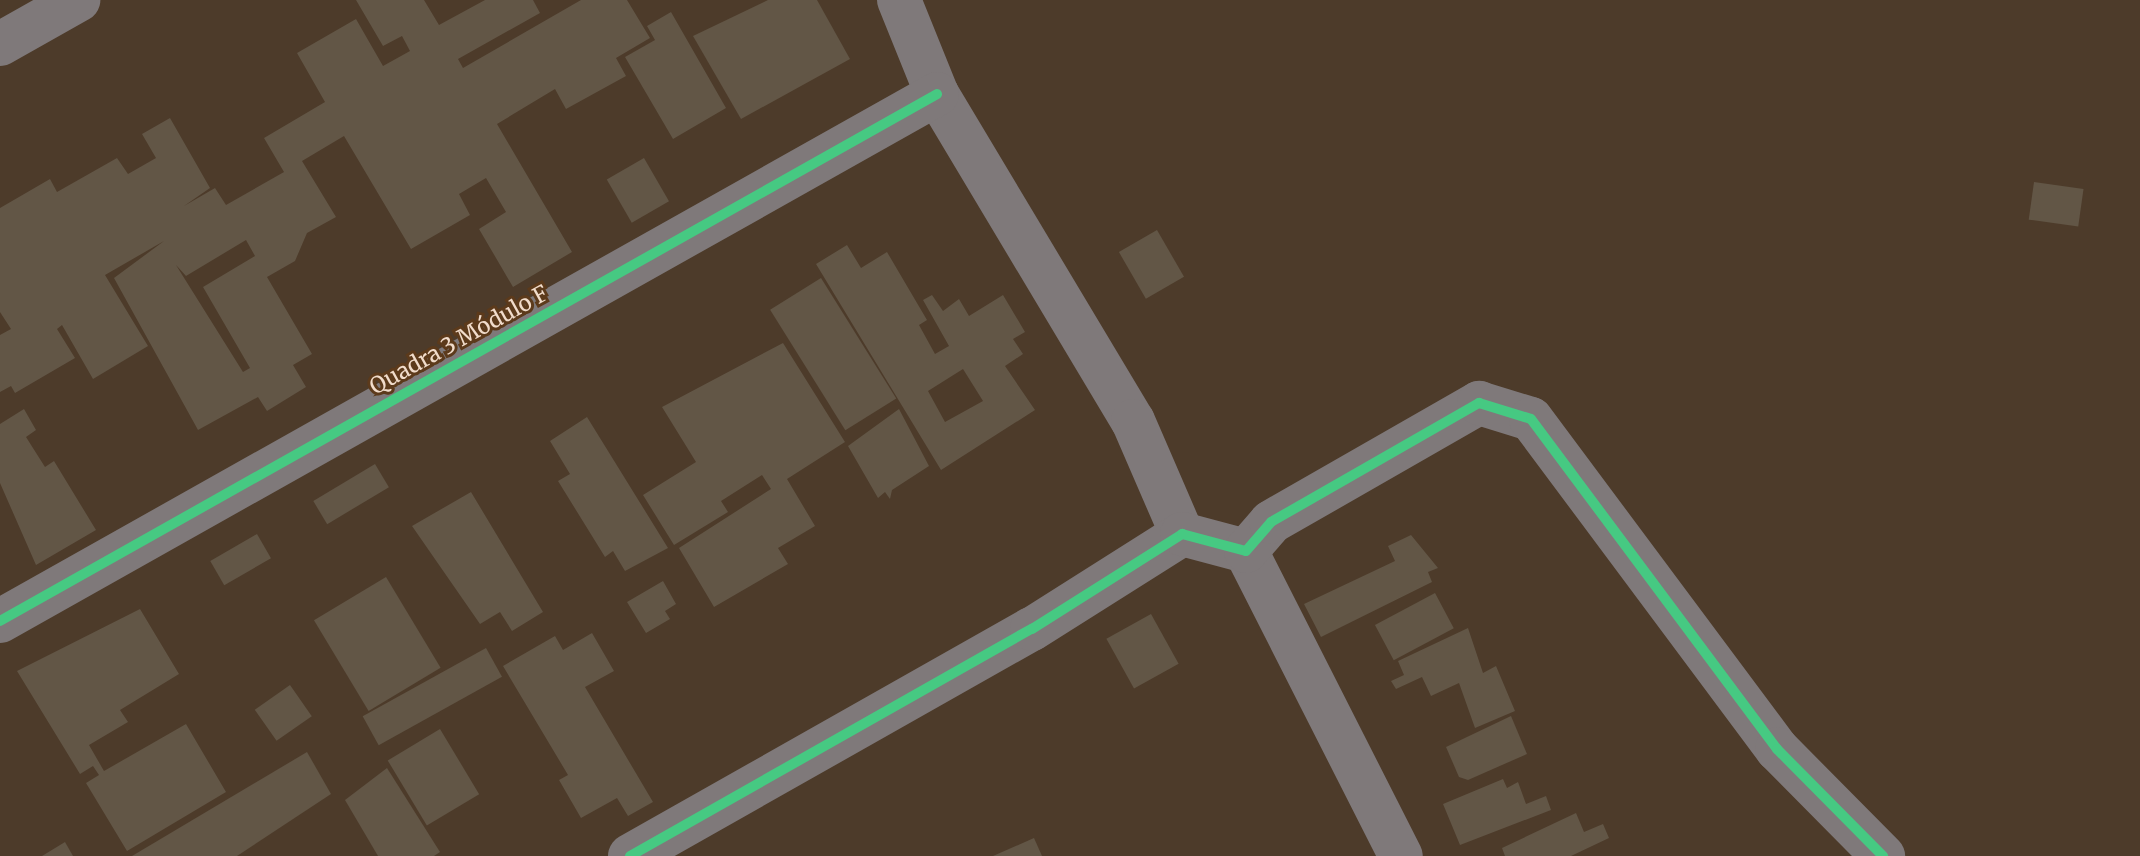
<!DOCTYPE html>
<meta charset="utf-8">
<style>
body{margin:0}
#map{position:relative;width:2140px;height:856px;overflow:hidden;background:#4d3b2a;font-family:Merriweather,serif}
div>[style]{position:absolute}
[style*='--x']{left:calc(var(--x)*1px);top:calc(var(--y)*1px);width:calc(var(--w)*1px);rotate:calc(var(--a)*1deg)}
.building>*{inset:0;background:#625646;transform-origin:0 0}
.minor>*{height:44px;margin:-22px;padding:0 22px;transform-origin:22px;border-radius:22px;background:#7f797a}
.cycleway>*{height:10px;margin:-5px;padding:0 5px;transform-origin:5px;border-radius:5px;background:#46c982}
span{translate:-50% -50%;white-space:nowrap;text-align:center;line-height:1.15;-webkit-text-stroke:6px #5c3a1b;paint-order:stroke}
.street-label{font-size:22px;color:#f1dccb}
</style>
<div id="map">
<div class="building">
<i style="clip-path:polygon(evenodd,356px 0,424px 0,439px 25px,485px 0,533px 0,540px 13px,458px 59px,463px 68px,581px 0,627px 0,650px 38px,616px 58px,626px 76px,566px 109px,555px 89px,497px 124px,572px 252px,513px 287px,479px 229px,506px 212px,486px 178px,459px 194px,470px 215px,411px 249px,344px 136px,302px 161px,336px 217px,307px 233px,295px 261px,267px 277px,312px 354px,293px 365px,306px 387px,267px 411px,258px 397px,198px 430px,114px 278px,164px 241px,105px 275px,148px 346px,93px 379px,62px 325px,57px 329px,75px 358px,15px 393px,11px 386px,0 392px,0 335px,11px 329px,0 312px,0 208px,50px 179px,57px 192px,117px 158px,128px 174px,156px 158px,142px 134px,170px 118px,210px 188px,184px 206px,215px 188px,226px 205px,284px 172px,264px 138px,325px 102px,297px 53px,356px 19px,383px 66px,410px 51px,402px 36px,383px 46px,356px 0,246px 240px,255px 256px,203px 287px,250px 368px,243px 372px,176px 265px,186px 276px,246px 240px)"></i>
<i style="clip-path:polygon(768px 0,817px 0,850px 59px,741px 119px,693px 36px)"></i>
<i style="clip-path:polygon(671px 12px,726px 108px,673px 139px,625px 57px,655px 40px,647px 26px)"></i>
<i style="left:644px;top:158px;width:50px;height:43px;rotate:60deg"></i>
<i style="left:2034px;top:182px;width:50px;height:38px;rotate:8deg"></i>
<i style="left:1157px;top:230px;width:54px;height:44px;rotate:60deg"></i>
<i style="clip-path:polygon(evenodd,847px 245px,861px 268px,887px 252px,927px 320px,919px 325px,935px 354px,949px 346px,923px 300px,932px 295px,943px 311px,959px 299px,969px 316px,1003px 295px,1025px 332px,1013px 339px,1023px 354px,1005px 366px,1035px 410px,941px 470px,816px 264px,847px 245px,963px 369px,983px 401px,945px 422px,928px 391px,963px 369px)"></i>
<i style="left:821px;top:278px;width:142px;height:60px;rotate:58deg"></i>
<i style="clip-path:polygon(783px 343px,845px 442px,787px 479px,815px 526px,778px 548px,788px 564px,714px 607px,679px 548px,771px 489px,762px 475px,721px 501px,728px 512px,674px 545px,643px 495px,696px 462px,662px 407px)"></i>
<i style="clip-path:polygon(24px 409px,36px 430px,26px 437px,45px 467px,54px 461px,96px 530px,36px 565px,0 483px,0 424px)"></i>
<i style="clip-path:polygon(899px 409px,929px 466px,892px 490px,890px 499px,885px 492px,878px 498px,848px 446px)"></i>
<i style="clip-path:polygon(587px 417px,668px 548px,625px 571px,613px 551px,605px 557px,558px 481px,570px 474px,550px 441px)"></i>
<i style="left:375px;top:464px;width:27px;height:72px;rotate:59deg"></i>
<i style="clip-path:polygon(471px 492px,543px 612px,512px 631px,500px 612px,480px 624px,412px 526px)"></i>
<i style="left:257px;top:534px;width:28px;height:54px;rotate:60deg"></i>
<i style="clip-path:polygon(1411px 535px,1438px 568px,1428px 572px,1432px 582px,1321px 637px,1304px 604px,1395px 561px,1388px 546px)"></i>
<i style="left:386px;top:577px;width:106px;height:84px;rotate:59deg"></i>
<i style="clip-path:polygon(663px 581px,676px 604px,665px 611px,670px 619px,646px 633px,627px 602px)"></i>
<i style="left:1435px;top:593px;width:40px;height:68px;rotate:62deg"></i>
<i style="clip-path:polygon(140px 609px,179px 674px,120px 710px,128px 722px,89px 745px,104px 771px,186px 724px,226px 792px,127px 851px,86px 783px,99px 775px,93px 766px,80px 774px,17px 671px)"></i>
<i style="left:1151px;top:614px;width:57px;height:51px;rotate:61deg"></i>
<i style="clip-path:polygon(1468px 628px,1483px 673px,1496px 666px,1515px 711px,1475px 728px,1459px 683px,1431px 696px,1422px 677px,1396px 689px,1391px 681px,1404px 675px,1398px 661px)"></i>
<i style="clip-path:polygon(592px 633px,614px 671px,585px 687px,653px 802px,628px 816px,617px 798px,581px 818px,559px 780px,568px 775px,503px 666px,555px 636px,563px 650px)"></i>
<i style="left:486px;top:648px;width:33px;height:141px;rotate:61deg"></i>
<i style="left:290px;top:685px;width:38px;height:43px;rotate:55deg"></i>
<i style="clip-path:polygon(1511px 716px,1527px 754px,1468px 780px,1459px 777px,1446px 747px)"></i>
<i style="left:440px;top:729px;width:76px;height:61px;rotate:59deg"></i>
<i style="clip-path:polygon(307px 752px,331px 794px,237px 856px,132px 856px)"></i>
<i style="clip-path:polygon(387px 768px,440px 852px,434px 856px,378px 856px,345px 800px)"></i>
<i style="clip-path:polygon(1503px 779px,1507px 788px,1518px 782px,1526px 804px,1546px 796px,1551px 810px,1460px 845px,1443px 804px)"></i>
<i style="clip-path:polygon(1576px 813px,1584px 832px,1603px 824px,1609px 838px,1571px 856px,1505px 856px,1502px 848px)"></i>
<i style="clip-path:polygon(1034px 838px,1042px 856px,993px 856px)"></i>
<i style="clip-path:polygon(65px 842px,73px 856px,42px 856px)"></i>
</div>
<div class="minor">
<i style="--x:899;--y:0;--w:101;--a:68"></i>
<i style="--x:937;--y:94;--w:381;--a:59.1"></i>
<i style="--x:1133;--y:421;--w:123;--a:66.6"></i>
<i style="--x:0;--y:44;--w:90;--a:-29.4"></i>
<i style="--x:1246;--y:551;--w:342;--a:63.1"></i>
<i style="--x:0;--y:621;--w:1075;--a:-29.35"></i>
<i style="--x:630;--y:856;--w:462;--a:-29.5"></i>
<i style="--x:1032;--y:629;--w:178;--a:-32.3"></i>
<i style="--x:1182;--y:534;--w:66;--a:14.9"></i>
<i style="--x:1246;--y:551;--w:38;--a:-49"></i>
<i style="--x:1271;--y:522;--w:240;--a:-29.8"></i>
<i style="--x:1479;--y:403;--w:54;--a:17.1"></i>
<i style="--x:1531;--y:419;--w:412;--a:53.3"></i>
<i style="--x:1777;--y:749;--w:151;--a:45.3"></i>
</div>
<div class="cycleway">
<i style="--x:0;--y:621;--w:1075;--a:-29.35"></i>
<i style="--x:630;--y:856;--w:462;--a:-29.5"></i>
<i style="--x:1032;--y:629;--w:178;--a:-32.3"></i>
<i style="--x:1182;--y:534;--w:66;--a:14.9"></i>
<i style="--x:1246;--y:551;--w:38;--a:-49"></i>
<i style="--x:1271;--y:522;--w:240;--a:-29.8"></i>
<i style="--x:1479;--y:403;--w:54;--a:17.1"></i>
<i style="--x:1531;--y:419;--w:412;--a:53.3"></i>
<i style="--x:1777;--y:749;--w:151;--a:45.3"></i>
</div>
<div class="street-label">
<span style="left:459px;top:340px;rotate:-29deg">Quadra 3 Módulo F</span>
</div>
</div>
